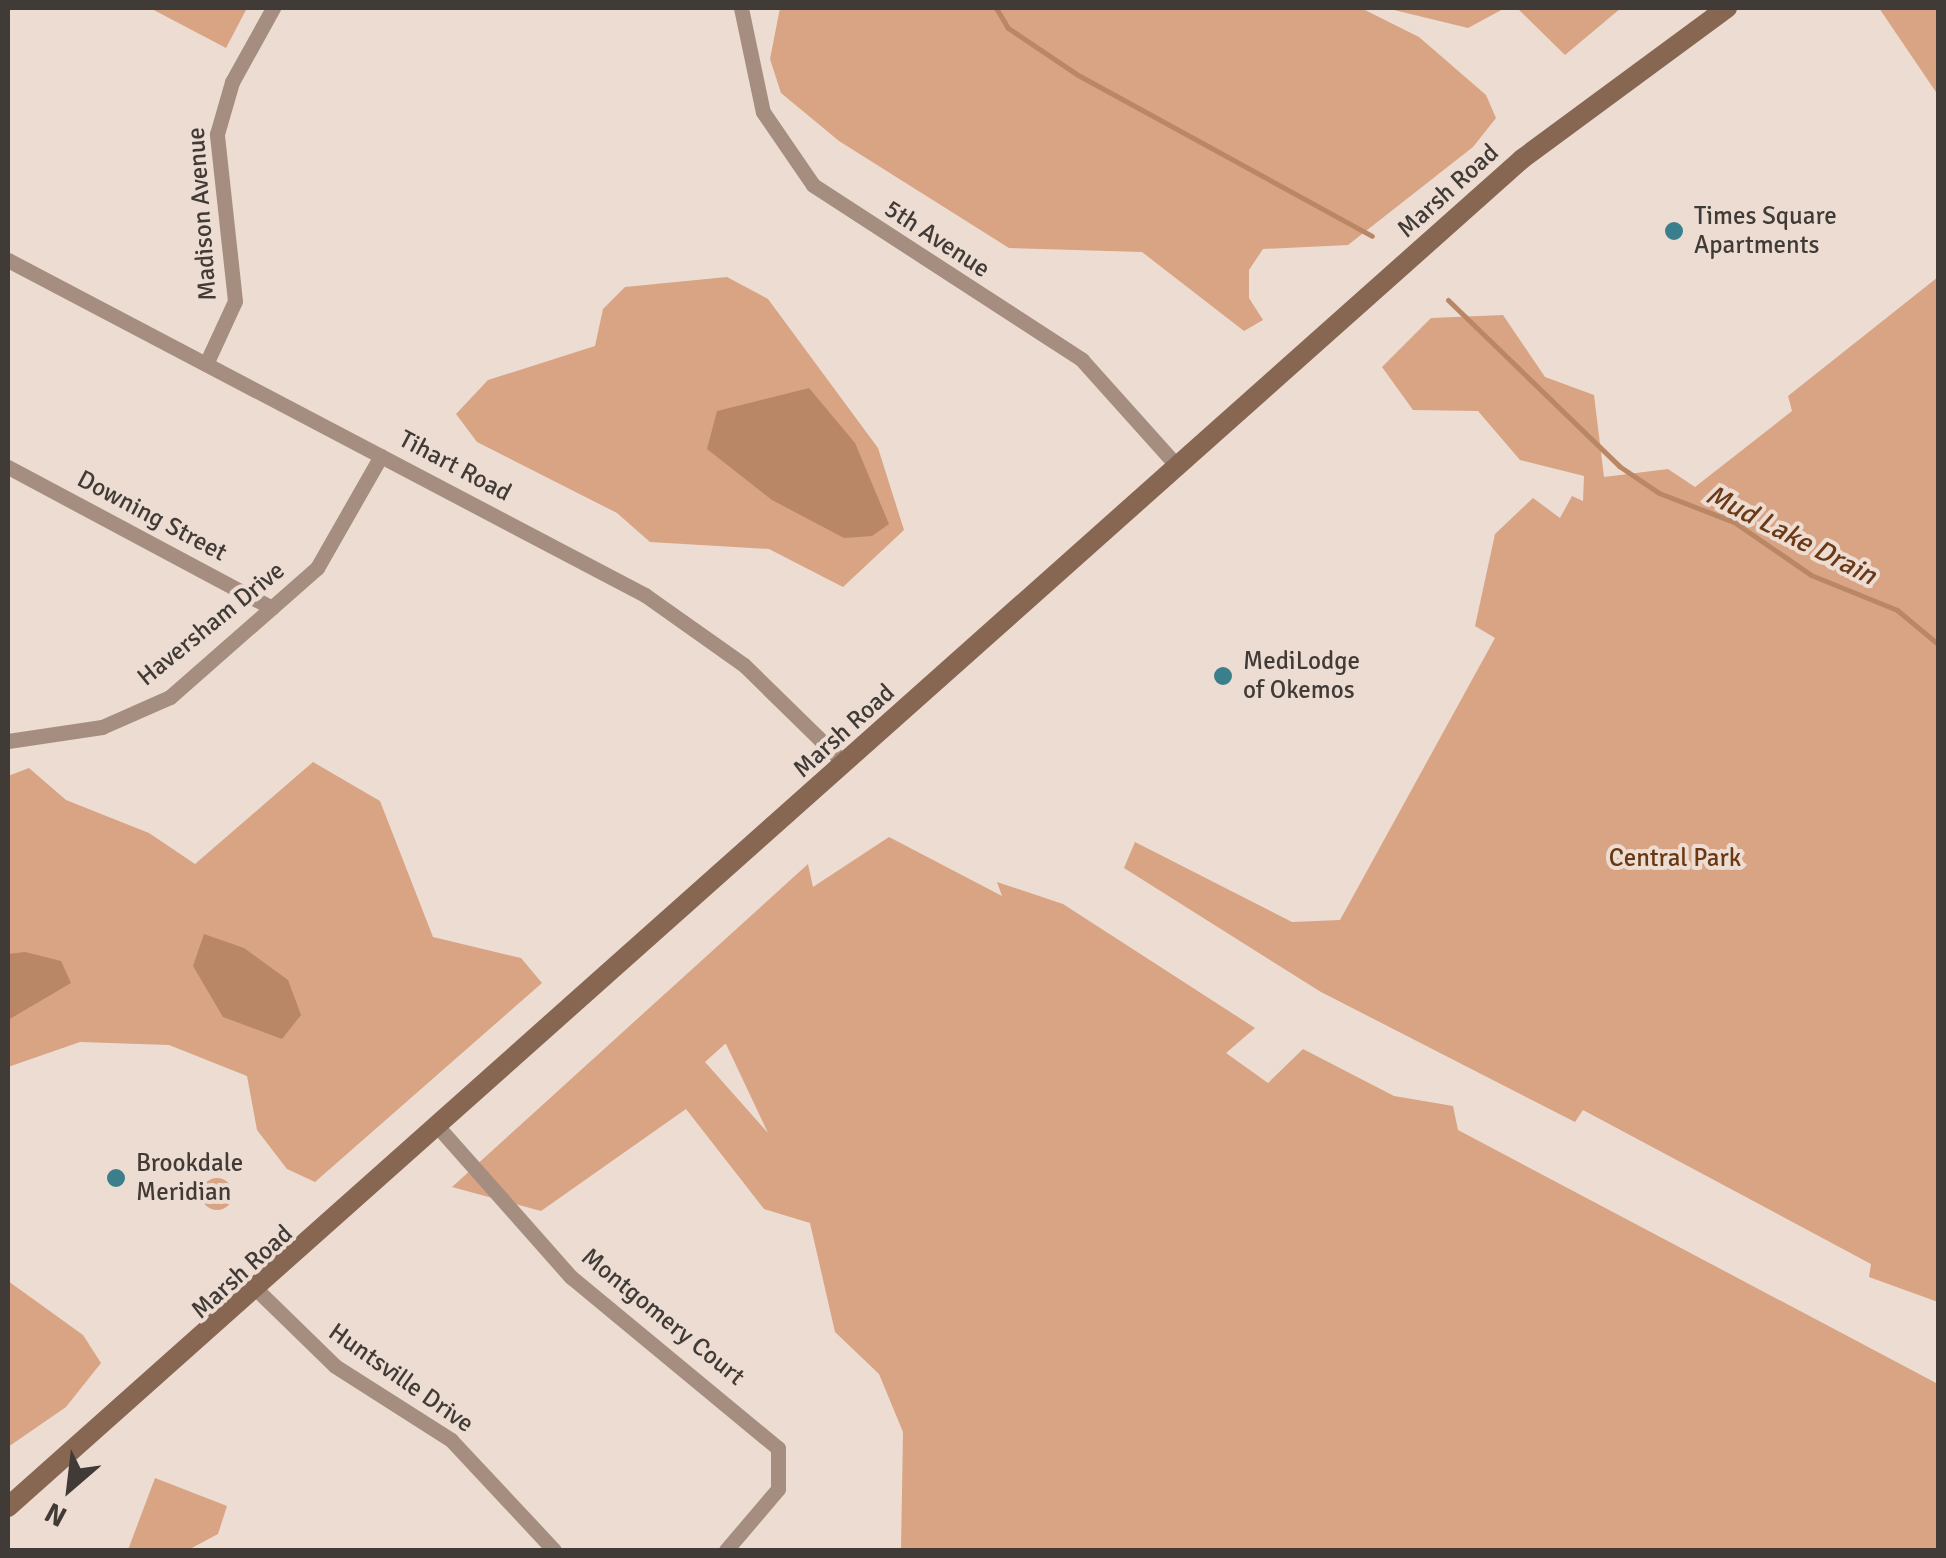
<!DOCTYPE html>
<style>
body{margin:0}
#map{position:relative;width:1946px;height:1558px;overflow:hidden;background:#eddcd2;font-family:Signika,sans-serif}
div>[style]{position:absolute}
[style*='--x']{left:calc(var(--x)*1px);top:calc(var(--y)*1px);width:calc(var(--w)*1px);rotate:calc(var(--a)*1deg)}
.green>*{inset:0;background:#d8a483}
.round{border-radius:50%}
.water>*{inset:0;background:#b98766}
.stream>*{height:5px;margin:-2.5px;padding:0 2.5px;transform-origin:2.5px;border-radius:2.5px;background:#b98766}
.minor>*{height:15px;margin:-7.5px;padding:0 7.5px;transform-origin:7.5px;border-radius:7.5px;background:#a58e80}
.secondary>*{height:20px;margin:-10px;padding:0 10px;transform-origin:10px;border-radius:10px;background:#876752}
.dots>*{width:28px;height:28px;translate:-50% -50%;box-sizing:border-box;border:5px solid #eddcd2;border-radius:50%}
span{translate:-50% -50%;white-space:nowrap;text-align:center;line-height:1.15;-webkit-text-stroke:8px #eddcd2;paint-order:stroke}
.street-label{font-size:25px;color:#413b37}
.poi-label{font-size:25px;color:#413b37}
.left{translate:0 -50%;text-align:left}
.park-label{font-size:25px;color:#693712}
.water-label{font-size:28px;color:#6b3915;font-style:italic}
.frame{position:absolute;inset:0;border:10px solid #413b37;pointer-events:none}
.north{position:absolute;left:20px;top:1438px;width:100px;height:100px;-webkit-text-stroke:8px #eddcd2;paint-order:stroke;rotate:208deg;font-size:28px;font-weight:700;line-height:40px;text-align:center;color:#413b37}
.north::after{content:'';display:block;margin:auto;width:35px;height:45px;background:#413b37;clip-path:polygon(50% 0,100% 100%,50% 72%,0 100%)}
</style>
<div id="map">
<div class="green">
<i style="clip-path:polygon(150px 8px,247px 8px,226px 48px)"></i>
<i style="clip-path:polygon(780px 8px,1361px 8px,1419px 37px,1486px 95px,1496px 118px,1473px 147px,1348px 245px,1263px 249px,1249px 270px,1249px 298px,1263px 320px,1244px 331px,1142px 252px,1009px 248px,839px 141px,781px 93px,770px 59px)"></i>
<i style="clip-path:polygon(1386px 8px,1505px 8px,1468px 28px)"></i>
<i style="clip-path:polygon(1517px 8px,1621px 8px,1565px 55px)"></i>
<i style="clip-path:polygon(1879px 8px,1938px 8px,1938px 95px)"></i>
<i style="clip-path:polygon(727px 277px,768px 299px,878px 448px,904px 530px,843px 587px,769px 549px,650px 542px,617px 513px,477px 442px,456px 414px,488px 380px,595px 346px,603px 309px,625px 287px)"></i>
<i style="clip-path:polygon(1938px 277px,1938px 1302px,1869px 1277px,1871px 1264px,1583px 1110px,1575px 1122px,1321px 992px,1124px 868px,1135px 842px,1292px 922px,1340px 920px,1495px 638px,1475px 626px,1495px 534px,1533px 498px,1560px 518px,1572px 496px,1583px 501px,1584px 476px,1520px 460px,1478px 411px,1413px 410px,1382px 367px,1431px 318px,1503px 315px,1545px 377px,1594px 395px,1604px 477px,1668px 469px,1695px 487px,1792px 411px,1788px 396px)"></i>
<i style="clip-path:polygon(313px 762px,380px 801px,433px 937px,521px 958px,542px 983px,315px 1182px,287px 1169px,257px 1130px,247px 1076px,169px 1045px,80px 1042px,8px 1067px,8px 776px,29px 768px,66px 800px,149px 833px,195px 864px)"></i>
<i style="clip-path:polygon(evenodd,889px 837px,1002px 896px,997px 882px,1063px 904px,1255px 1028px,1226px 1053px,1268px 1083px,1303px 1049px,1394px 1096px,1453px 1106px,1458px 1130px,1938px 1384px,1938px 1550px,901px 1550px,903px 1432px,879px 1374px,835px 1332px,810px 1223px,764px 1209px,686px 1109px,541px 1211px,452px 1187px,808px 864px,813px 887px,889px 837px,725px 1044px,726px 1044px,768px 1133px,705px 1062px,725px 1044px)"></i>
<i class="round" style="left:201px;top:1178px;width:32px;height:32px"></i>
<i style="clip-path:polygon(8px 1281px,83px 1335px,101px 1363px,66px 1407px,8px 1447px)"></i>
<i style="clip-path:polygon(155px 1478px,227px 1506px,218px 1534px,188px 1550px,128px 1550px)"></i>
</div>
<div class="water">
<i style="clip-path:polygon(809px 388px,855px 443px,889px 524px,872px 536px,844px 538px,772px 500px,707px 449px,717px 411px)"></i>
<i style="clip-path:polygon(204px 934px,244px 948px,288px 980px,301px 1015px,282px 1039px,223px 1017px,193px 966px)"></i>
<i style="clip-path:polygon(25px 952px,61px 961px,71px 983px,8px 1020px,8px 954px)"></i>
</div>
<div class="stream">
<i style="--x:996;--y:8;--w:23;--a:59"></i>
<i style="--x:1008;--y:28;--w:84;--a:33.9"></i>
<i style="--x:1078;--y:75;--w:335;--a:28.7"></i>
<i style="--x:1448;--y:300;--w:238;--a:44.1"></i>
<i style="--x:1619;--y:466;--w:48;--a:34"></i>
<i style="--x:1659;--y:493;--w:80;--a:21.1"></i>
<i style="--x:1734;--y:522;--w:93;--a:34.5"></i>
<i style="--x:1811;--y:575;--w:93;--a:22.1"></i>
<i style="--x:1897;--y:610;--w:53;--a:39.7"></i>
</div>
<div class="minor">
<i style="--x:741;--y:8;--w:106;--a:78.1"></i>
<i style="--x:763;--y:112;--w:88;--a:55.6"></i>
<i style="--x:813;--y:185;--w:321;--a:33"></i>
<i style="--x:1082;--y:360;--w:142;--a:48.1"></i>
<i style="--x:8;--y:260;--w:720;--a:27.74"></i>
<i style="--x:645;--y:595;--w:121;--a:35.3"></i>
<i style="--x:744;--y:665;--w:141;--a:44.4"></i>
<i style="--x:206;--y:364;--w:69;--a:-65.3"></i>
<i style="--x:235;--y:301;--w:168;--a:-96.2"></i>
<i style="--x:217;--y:134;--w:54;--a:-73.9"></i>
<i style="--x:232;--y:82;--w:85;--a:-61"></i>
<i style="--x:8;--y:467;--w:299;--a:28.1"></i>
<i style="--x:8;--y:741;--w:95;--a:-8.5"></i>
<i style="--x:102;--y:727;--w:74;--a:-23.8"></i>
<i style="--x:170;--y:697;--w:196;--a:-41.3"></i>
<i style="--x:317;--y:568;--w:129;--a:-60.3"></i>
<i style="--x:439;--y:1128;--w:199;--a:48.5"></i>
<i style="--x:571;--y:1277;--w:268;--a:39.6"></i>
<i style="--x:778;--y:1448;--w:41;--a:90"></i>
<i style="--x:778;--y:1489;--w:80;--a:130.4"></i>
<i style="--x:258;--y:1291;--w:107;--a:44.2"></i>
<i style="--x:335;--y:1366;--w:138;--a:32.5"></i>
<i style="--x:451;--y:1440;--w:151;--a:46.9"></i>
</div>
<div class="secondary">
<i style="--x:8;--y:1507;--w:2027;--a:-41.68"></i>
<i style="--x:1522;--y:159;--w:255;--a:-36.4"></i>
</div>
<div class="dots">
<i style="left:1674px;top:231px;background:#3b7f8d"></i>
<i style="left:1223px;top:676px;background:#3b7f8d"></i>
<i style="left:116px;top:1178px;background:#3b7f8d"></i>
</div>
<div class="street-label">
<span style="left:1448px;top:191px;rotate:-42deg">Marsh Road</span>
<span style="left:202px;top:214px;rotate:-94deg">Madison Avenue</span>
<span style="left:937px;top:239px;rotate:33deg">5th Avenue</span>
<span style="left:455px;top:466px;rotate:28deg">Tihart Road</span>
<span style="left:152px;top:516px;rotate:28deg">Downing Street</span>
<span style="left:211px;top:624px;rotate:-39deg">Haversham Drive</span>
<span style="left:844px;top:731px;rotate:-42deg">Marsh Road</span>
<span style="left:242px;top:1272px;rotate:-42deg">Marsh Road</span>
<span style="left:663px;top:1317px;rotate:39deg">Montgomery Court</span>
<span style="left:401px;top:1378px;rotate:35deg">Huntsville Drive</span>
</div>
<div class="poi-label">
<span class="left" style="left:1694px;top:231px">Times Square<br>Apartments</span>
<span class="left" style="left:1243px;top:676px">MediLodge<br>of Okemos</span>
<span class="left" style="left:136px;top:1178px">Brookdale<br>Meridian</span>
</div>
<div class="park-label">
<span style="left:1675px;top:858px">Central Park</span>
</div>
<div class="water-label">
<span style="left:1791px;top:535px;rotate:27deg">Mud Lake Drain</span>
</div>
<div class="frame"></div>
<div class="north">N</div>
</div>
